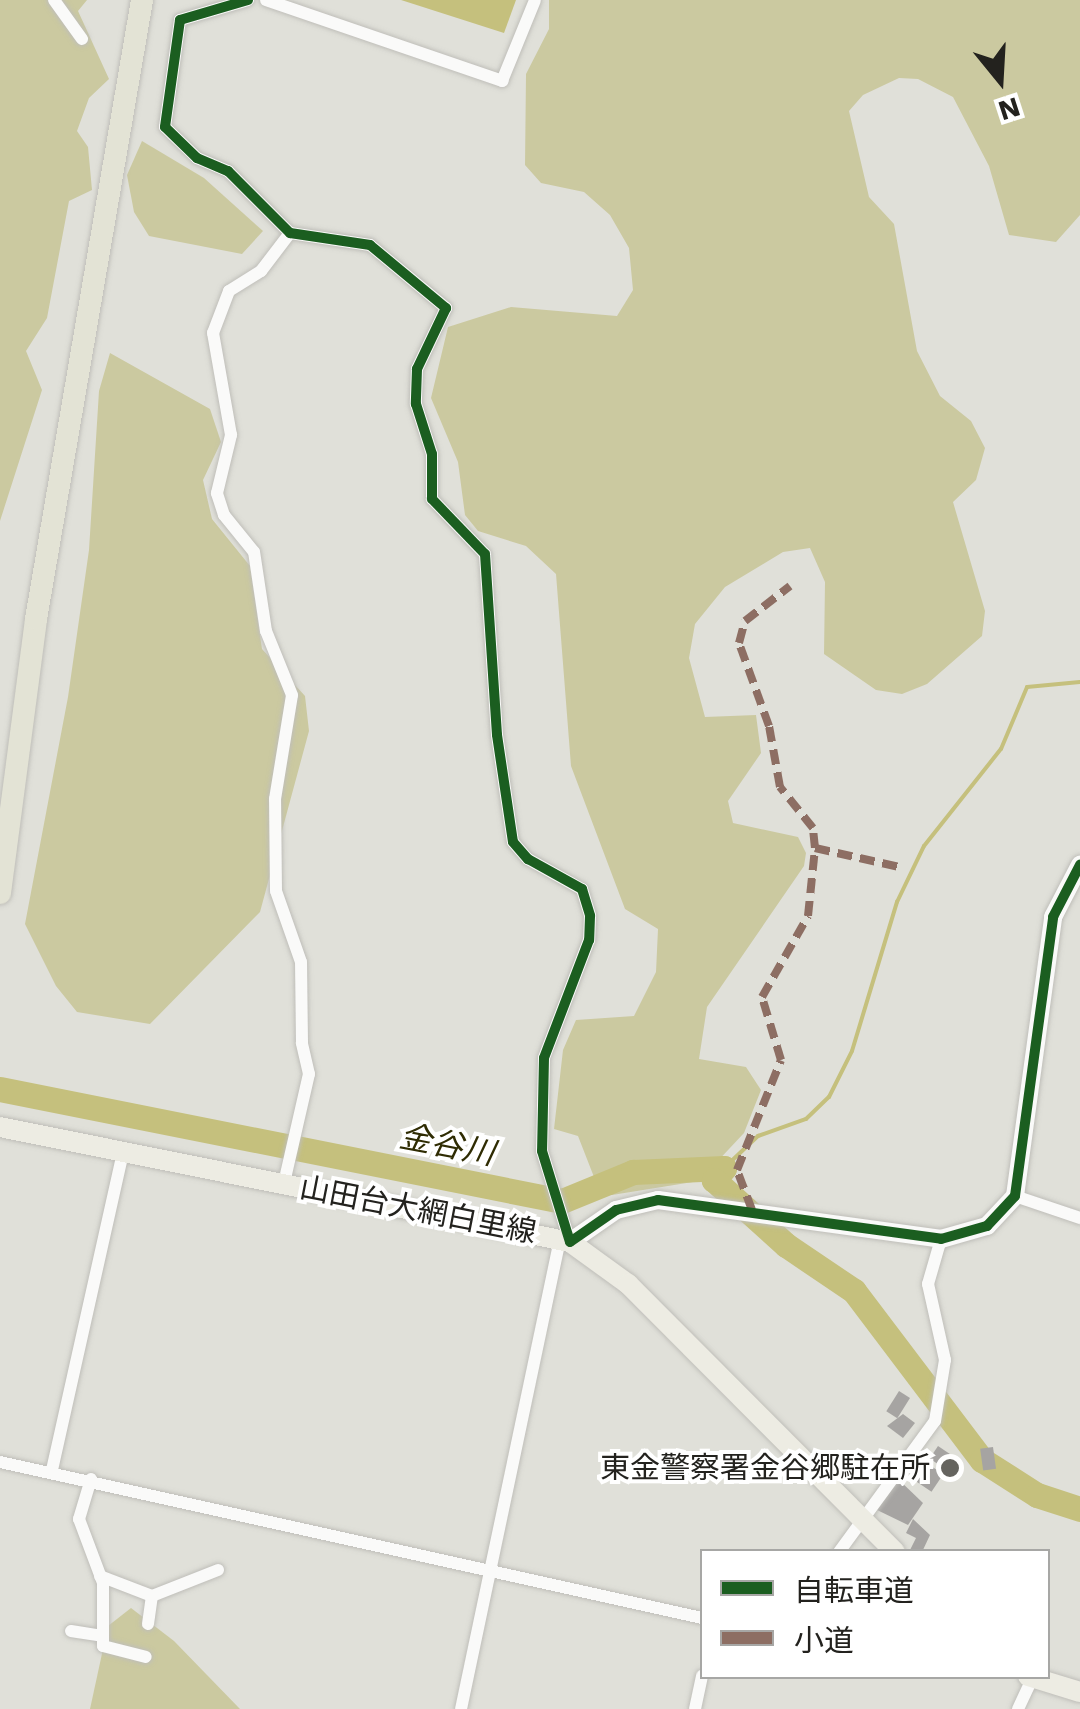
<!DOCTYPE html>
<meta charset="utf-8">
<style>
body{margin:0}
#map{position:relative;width:1080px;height:1709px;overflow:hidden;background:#e0e0d9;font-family:"Work Sans","Noto Sans JP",sans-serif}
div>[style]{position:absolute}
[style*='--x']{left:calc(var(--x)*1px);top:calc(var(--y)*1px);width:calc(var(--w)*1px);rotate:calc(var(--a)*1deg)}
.green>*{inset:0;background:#cbc9a0}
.water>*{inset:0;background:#c5c07d}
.stream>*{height:4px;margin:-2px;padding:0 2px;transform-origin:2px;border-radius:2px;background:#c5c07d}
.river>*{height:25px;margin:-12.5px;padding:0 12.5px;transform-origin:12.5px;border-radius:12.5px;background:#c5c07d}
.building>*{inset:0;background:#a6a4a2;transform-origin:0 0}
.roads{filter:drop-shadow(0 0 2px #bfbeb9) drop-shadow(0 0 2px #bfbeb9)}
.street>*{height:12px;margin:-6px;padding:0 6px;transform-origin:6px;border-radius:6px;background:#fafaf9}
.secondary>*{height:18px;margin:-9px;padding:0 9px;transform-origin:9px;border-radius:9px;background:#fafaf9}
.primary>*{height:20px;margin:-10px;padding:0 10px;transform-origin:10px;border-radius:10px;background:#edece3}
.highway>*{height:22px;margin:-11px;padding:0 11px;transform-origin:11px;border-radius:11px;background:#e3e3d5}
.quiet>*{height:8px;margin-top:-4px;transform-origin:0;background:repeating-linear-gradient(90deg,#8d6e63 0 15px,transparent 0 23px)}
.cycleway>*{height:10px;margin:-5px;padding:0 5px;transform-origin:5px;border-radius:5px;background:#1b5e20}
.dots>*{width:28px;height:28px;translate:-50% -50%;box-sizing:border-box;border:5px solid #fff;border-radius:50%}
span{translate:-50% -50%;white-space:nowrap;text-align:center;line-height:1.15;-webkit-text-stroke:8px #fff;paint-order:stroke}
.street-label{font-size:30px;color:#23221e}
.poi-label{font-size:30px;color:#23221e}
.right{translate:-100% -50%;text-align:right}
.water-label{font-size:32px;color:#2f2c03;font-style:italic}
.legend{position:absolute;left:700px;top:1549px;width:350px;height:130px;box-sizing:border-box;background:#fff;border:2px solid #a7a7a5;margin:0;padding:12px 18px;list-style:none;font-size:30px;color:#23221e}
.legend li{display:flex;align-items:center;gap:20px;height:50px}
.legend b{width:50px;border:2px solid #a7a7a5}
.north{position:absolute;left:950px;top:30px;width:100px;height:100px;-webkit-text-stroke:8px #fff;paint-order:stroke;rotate:162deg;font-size:28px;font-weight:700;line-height:40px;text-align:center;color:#23221e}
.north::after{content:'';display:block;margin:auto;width:35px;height:45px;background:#23221e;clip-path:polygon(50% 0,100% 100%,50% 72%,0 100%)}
</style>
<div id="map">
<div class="green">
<i style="clip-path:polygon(0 0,87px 0,78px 11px,109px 79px,89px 98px,77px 131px,88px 147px,92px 190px,69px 201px,47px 318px,26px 351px,42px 390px,0 521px)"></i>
<i style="clip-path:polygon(549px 0,1080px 0,1080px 215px,1056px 242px,1009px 235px,989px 166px,953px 97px,918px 79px,899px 78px,863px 95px,849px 111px,869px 197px,894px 224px,917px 351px,940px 396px,971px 421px,985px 448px,976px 480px,953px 502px,985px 611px,982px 636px,927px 684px,902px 694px,876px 690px,824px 654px,825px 582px,810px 548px,783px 552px,725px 587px,695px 624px,689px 658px,705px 717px,756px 715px,761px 753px,728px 801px,733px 823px,798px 837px,806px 853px,804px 866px,707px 1007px,699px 1059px,746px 1067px,761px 1090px,744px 1133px,699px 1181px,612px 1195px,601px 1195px,578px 1136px,554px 1129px,563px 1050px,576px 1020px,634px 1016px,656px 972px,658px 929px,625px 909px,571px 766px,556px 574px,526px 546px,478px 531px,465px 515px,458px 462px,431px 398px,448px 327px,511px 307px,617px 316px,633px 290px,629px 248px,610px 215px,584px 192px,541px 183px,525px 165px,526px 74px,549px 29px)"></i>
<i style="clip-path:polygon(142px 141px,204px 178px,263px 231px,242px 254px,149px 236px,134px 212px,127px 175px)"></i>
<i style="clip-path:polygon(110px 353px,210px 409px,221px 442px,203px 480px,212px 519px,250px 566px,262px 649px,305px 696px,309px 731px,260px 912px,150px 1024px,77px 1012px,56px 986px,25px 924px,68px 697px,89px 550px,99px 391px)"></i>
<i style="clip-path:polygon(131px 1608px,174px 1641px,240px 1709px,90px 1709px,108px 1626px)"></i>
</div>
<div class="water">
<i style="clip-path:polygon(401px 0,516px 0,504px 33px)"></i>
</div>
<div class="stream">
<i style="--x:724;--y:1168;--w:47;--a:-43.3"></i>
<i style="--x:758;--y:1136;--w:51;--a:-19.5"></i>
<i style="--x:806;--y:1119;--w:32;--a:-44"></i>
<i style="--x:829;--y:1097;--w:51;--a:-63.4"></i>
<i style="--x:852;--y:1051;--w:156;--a:-73.2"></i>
<i style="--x:897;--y:902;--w:62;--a:-64.3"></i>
<i style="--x:924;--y:846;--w:124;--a:-51.6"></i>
<i style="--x:1001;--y:749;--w:67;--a:-67.2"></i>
<i style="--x:1027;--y:687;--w:53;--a:-5.4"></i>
</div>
<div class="river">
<i style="--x:0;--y:1089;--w:573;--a:11.27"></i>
<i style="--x:562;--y:1201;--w:77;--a:-22.2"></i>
<i style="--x:633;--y:1172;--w:91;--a:-2.5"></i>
<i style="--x:724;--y:1168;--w:16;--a:130"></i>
<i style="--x:714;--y:1180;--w:97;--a:42.1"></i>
<i style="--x:786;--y:1245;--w:82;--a:34.1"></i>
<i style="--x:854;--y:1291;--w:212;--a:52.9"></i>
<i style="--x:982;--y:1460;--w:65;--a:32.5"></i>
<i style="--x:1037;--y:1495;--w:45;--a:18"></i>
</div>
<div class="building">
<i style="left:899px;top:1391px;width:13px;height:24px;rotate:32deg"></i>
<i style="clip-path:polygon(903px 1414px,915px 1423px,903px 1438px,887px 1426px)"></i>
<i style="left:938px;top:1446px;width:18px;height:15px;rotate:34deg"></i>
<i style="left:993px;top:1447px;width:22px;height:13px;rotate:82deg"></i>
<i style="left:925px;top:1462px;width:22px;height:21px;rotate:34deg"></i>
<i style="clip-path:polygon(897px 1478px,923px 1503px,908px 1525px,875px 1509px)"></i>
<i style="clip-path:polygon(913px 1519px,930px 1535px,922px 1552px,909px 1552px,916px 1538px,906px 1533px)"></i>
</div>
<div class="roads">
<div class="street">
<i style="--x:54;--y:0;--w:48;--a:54.3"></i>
<i style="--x:248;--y:0;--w:71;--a:163.6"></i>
<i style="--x:180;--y:20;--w:108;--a:98"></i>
<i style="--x:165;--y:127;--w:45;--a:44.1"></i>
<i style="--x:197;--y:158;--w:34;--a:23"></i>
<i style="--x:228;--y:171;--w:88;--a:45"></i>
<i style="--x:290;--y:233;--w:81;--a:8.5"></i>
<i style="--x:370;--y:245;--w:99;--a:39.7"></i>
<i style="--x:446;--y:308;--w:68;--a:115.4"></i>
<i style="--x:417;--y:369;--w:35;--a:92"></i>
<i style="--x:416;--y:404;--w:52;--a:72.3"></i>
<i style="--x:432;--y:454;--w:45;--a:90"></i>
<i style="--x:432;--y:499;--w:76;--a:46.1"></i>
<i style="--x:485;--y:554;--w:181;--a:86.2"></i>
<i style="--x:497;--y:735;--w:108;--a:81.5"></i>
<i style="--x:513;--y:842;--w:23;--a:49"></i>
<i style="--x:528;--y:859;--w:62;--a:29.1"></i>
<i style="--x:582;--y:889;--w:28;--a:73"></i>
<i style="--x:590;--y:916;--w:24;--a:92"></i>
<i style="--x:589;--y:940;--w:126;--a:110.9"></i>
<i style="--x:544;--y:1058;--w:93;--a:91.2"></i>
<i style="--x:542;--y:1151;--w:95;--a:72.9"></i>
<i style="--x:266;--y:0;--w:250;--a:18.9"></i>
<i style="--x:502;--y:81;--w:87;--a:-67.8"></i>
<i style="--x:284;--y:1183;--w:112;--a:-77.1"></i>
<i style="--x:309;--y:1074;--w:32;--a:-103"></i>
<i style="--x:302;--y:1043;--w:81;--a:-90.7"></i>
<i style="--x:301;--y:962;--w:75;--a:-109.4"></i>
<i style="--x:276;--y:891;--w:92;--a:-90.6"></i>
<i style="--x:275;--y:799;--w:105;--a:-80.7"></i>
<i style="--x:292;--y:695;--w:69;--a:-112.1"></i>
<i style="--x:266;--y:631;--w:80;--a:-98.6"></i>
<i style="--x:254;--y:552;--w:48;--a:-129"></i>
<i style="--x:224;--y:515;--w:23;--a:-108"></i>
<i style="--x:217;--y:493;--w:60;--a:-76.4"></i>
<i style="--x:231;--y:435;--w:104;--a:-100"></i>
<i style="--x:213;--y:333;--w:45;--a:-69.1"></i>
<i style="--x:229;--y:291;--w:38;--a:-32"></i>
<i style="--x:261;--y:271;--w:48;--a:-52.7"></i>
<i style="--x:1015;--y:1196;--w:69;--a:18.7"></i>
<i style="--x:0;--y:1462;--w:719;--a:12.53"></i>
<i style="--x:52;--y:1470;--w:326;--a:-77.4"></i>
<i style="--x:91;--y:1479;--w:42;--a:106.7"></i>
<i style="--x:79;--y:1519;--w:68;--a:69.4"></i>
<i style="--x:103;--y:1583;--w:63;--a:90"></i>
<i style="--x:103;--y:1646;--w:44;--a:14.3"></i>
<i style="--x:839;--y:1552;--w:162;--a:-53.8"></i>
<i style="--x:935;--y:1421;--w:62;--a:-80.7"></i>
<i style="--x:945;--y:1360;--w:78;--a:-102.6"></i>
<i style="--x:928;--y:1284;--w:47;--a:-73.9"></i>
<i style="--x:100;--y:1576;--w:56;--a:21"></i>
<i style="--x:152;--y:1596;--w:71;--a:-21.5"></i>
<i style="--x:148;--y:1624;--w:28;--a:-82"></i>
<i style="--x:71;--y:1631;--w:30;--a:9"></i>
<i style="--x:461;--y:1709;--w:480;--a:-78.1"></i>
<i style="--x:695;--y:1709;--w:34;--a:-78"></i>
<i style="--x:1018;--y:1709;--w:33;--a:-65"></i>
</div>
<div class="secondary">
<i style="--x:570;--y:1242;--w:56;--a:-34.8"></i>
<i style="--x:616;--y:1210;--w:43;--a:-13.4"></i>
<i style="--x:658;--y:1200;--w:286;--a:7.8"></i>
<i style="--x:941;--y:1239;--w:48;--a:-15.8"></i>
<i style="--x:987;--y:1226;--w:41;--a:-47"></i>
<i style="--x:1015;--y:1196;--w:282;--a:-82.2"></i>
<i style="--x:1053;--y:917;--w:59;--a:-62.6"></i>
</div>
<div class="primary">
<i style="--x:0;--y:1127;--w:581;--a:11.41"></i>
<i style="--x:570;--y:1242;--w:72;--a:35.9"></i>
<i style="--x:628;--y:1284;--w:378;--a:45.1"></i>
<i style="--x:1028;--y:1676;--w:54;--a:17.1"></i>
</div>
<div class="highway">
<i style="--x:0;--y:893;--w:276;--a:-82.5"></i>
<i style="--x:36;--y:619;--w:628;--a:-80.28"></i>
</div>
</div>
<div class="quiet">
<i style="--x:815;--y:848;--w:91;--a:12.7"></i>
<i style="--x:752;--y:1210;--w:43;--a:-110.6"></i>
<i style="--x:737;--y:1170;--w:118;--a:-68.2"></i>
<i style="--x:781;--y:1060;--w:66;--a:-106.8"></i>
<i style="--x:762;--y:997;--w:93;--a:-60.4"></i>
<i style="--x:808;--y:916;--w:68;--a:-84.1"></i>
<i style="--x:815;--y:848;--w:20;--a:-96"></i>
<i style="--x:813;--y:828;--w:53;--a:-128.8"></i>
<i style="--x:780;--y:787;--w:62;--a:-100.2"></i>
<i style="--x:769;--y:726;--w:88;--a:-109.9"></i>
<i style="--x:739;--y:643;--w:23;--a:-75"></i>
<i style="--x:745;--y:621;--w:57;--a:-37.9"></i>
</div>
<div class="cycleway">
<i style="--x:248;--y:0;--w:71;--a:163.6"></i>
<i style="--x:180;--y:20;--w:108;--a:98"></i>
<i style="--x:165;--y:127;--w:45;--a:44.1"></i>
<i style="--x:197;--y:158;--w:34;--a:23"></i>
<i style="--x:228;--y:171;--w:88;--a:45"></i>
<i style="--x:290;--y:233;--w:81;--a:8.5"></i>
<i style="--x:370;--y:245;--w:99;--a:39.7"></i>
<i style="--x:446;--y:308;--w:68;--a:115.4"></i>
<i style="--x:417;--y:369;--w:35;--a:92"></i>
<i style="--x:416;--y:404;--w:52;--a:72.3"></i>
<i style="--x:432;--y:454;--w:45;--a:90"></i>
<i style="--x:432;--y:499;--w:76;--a:46.1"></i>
<i style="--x:485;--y:554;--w:181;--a:86.2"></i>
<i style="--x:497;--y:735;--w:108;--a:81.5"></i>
<i style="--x:513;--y:842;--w:23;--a:49"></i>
<i style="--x:528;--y:859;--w:62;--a:29.1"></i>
<i style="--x:582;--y:889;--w:28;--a:73"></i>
<i style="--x:590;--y:916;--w:24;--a:92"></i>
<i style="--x:589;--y:940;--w:126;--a:110.9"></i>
<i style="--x:544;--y:1058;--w:93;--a:91.2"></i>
<i style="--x:542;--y:1151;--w:95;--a:72.9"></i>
<i style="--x:570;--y:1242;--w:56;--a:-34.8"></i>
<i style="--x:616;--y:1210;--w:43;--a:-13.4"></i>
<i style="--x:658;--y:1200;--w:286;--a:7.8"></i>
<i style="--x:941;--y:1239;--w:48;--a:-15.8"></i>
<i style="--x:987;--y:1226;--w:41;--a:-47"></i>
<i style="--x:1015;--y:1196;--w:282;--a:-82.2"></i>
<i style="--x:1053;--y:917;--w:59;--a:-62.6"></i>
</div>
<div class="dots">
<i style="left:950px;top:1468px;background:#65645f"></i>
</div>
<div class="street-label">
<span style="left:418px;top:1210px;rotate:11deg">山田台大網白里線</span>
</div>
<div class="poi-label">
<span class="right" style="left:930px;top:1468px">東金警察署金谷郷駐在所</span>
</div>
<div class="water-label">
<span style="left:447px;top:1145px;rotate:11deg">金谷川</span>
</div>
<ul class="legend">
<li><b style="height:12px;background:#1b5e20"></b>自転車道</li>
<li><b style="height:12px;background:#8d6e63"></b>小道</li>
</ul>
<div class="north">N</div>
</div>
